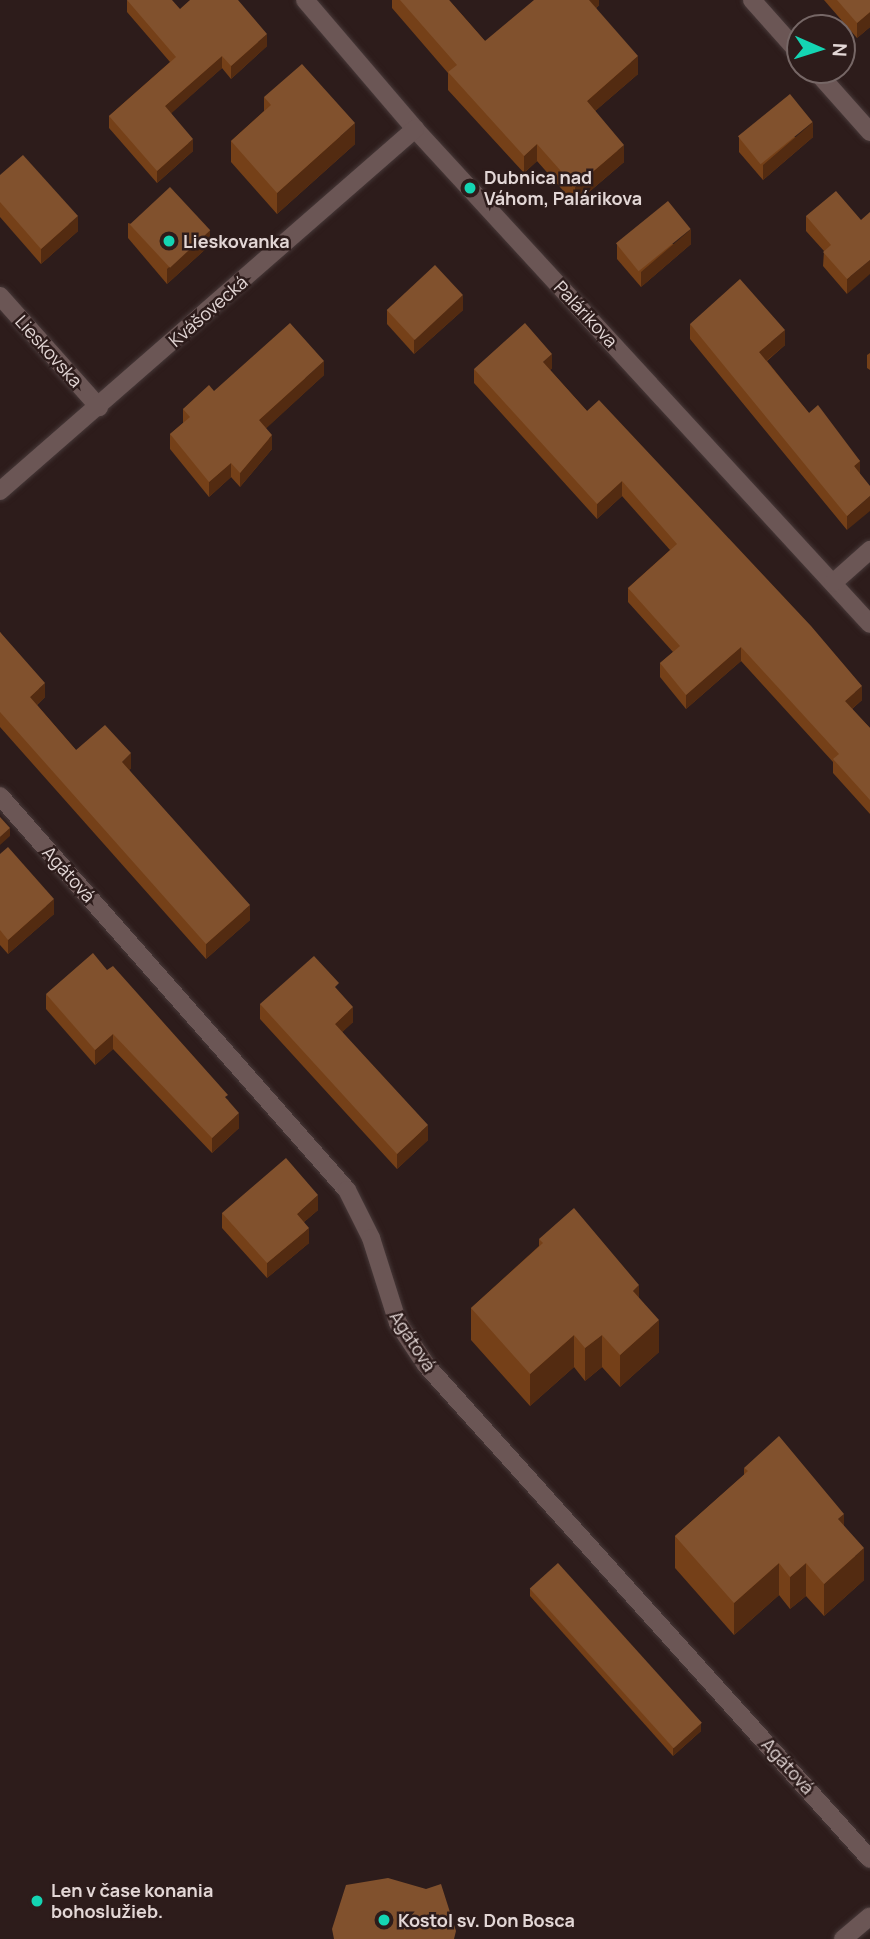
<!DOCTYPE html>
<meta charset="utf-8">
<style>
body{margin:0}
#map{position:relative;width:870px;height:1939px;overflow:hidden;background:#2d1c1b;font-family:Manrope,sans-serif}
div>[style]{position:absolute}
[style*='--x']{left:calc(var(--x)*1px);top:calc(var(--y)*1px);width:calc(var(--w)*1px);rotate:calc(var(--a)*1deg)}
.roads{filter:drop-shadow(0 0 2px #463838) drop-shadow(0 0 2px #463838)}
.street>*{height:18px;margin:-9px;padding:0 9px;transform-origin:9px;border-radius:9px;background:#6b5655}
.wall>*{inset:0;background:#754018}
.shaded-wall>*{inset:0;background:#532b11}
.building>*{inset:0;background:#81512d;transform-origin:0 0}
.dots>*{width:19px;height:19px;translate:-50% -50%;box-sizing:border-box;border:4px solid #2d1c1b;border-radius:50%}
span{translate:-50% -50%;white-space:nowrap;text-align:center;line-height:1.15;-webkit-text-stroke:5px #2d1c1b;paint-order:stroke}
.poi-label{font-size:18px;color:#e3d7d6;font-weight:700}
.left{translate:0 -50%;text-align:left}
.street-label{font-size:18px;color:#e3d7d6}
.north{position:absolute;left:786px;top:14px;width:70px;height:70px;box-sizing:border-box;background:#2d1c1b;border:2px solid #766766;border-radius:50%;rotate:93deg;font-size:19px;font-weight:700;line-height:28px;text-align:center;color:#e3d7d6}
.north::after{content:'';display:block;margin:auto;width:24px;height:32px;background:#14d5b3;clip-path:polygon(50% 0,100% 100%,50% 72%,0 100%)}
</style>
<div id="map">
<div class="roads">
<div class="street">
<i style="--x:305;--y:0;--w:170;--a:49.5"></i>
<i style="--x:415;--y:129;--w:672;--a:47.41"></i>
<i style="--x:752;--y:0;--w:72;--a:48.4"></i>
<i style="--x:815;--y:70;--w:83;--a:48.4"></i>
<i style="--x:0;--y:296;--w:149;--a:48.3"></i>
<i style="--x:0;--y:491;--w:551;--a:-41.1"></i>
<i style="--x:833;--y:583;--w:50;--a:-41.7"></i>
<i style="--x:0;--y:796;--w:525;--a:48.63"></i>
<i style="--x:347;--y:1190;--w:54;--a:63.4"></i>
<i style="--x:371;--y:1238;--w:89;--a:72.4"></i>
<i style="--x:398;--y:1323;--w:50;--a:56.3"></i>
<i style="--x:426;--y:1365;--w:664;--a:48.05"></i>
<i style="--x:843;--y:1939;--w:35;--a:-40"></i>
</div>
</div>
<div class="wall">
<i style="clip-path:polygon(127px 0,180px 9px,267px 46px,231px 79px,222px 68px,171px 113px,193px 151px,157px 183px,109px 128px,109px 116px,170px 62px,127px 12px)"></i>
<i style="clip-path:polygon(392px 0,449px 0,485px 41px,599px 0,599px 5px,596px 8px,638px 74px,595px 111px,624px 162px,575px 204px,537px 161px,524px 173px,448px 90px,448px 73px,392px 8px)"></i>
<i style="clip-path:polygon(824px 0,870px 0,870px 27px,857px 38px)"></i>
<i style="clip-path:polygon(264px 97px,355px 144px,277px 214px,231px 162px,231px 141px,264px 111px)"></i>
<i style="clip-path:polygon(739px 137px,813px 137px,763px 180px,739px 152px)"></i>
<i style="clip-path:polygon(0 175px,78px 231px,41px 264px,0 217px)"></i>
<i style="clip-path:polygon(806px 216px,861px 220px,847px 294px,823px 266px,824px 251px,806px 231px)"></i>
<i style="clip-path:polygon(128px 223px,210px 245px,167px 284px,128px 238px)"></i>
<i style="clip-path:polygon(617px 244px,691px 244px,641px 287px,617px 259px)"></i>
<i style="clip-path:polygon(387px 310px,463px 310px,414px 354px,387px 324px)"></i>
<i style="clip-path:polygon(690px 324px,785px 345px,767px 361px,809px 413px,860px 461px,847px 530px,690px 339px)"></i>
<i style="clip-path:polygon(870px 353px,870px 370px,867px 368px,867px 355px)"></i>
<i style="clip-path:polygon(552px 368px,550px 370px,587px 411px,862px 700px,852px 709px,870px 728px,870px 814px,833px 773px,833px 762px,741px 661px,686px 709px,660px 677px,660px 663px,673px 652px,628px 602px,628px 588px,670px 550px,622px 496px,597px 519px,474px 383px,474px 369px)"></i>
<i style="clip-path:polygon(324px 375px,266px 428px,272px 449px,240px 487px,231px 477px,209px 497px,170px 449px,170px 434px,183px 423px,183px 409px,214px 391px)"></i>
<i style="clip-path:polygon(0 632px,45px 697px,37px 705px,76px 750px,131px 768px,129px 770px,250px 920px,206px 959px,0 727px)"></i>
<i style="clip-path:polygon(0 854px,54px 914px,8px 954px,0 945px)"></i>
<i style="clip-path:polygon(339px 992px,353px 1022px,342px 1032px,428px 1140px,397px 1169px,260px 1019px,260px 1004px)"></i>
<i style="clip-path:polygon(46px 994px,228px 1100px,239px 1128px,212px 1153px,113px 1049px,95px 1065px,46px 1009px)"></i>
<i style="clip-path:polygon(318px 1210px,304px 1222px,309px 1243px,267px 1278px,222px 1228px,222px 1213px)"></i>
<i style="clip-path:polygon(539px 1239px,639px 1298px,659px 1352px,620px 1387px,602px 1367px,585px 1381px,574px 1367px,530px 1406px,471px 1340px,471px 1308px,539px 1246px)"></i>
<i style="clip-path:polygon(744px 1468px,844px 1526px,864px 1580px,824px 1616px,806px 1596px,790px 1609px,779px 1595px,734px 1635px,675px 1568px,675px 1536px,744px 1475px)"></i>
<i style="clip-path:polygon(530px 1588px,701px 1731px,673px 1756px,530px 1596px)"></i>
</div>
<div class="shaded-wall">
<i style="clip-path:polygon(587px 0,599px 0,599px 5px,587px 15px)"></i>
<i style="clip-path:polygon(870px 12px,870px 27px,857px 38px,857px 23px)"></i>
<i style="clip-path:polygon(267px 34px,267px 46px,231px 79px,231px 66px)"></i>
<i style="clip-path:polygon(222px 56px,222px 68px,165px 119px,165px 106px)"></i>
<i style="clip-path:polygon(638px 56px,638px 74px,587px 118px,587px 101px)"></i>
<i style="clip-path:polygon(813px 122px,813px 137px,763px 180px,763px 165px)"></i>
<i style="clip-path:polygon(355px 123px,355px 144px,277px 214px,277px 193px)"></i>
<i style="clip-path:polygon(193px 139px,193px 151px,157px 183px,157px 171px)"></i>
<i style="clip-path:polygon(537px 144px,537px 161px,524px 173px,524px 156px)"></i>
<i style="clip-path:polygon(624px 145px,624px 162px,575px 204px,575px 187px)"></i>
<i style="clip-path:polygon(78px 216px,78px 231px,41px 264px,41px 249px)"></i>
<i style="clip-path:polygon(691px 229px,691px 244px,641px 287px,641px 272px)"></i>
<i style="clip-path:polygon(210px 230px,210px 245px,167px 284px,167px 269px)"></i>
<i style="clip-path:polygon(870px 260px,870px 274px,847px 294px,847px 279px)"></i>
<i style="clip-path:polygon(463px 295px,463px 310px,414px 354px,414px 339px)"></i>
<i style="clip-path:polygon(785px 330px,785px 345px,759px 367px,759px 352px)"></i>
<i style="clip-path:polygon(552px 354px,552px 368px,543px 376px,543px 362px)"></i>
<i style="clip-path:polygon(324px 361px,324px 375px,259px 435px,259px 420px)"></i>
<i style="clip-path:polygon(272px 435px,272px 449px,240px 487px,240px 473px)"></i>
<i style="clip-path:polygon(860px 461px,860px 476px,854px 466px)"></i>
<i style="clip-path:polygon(231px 463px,231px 477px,209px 497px,209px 482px)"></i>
<i style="clip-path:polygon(622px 481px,622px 496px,597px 519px,597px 504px)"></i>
<i style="clip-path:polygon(870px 496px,870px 511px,847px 530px,847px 516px)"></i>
<i style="clip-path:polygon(741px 647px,741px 661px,686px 709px,686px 695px)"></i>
<i style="clip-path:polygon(45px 683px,45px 697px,30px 711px,30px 697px)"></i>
<i style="clip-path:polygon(862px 686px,862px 700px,845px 715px,845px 701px)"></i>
<i style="clip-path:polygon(131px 753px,131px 768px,122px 777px,122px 762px)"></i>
<i style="clip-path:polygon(10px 828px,10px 836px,0 845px,0 837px)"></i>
<i style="clip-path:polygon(54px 899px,54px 914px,8px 954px,8px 940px)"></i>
<i style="clip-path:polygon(250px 905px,250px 920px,206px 959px,206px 944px)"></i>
<i style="clip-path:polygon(353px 1007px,353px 1022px,335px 1039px,335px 1024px)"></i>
<i style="clip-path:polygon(113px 1034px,113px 1049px,95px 1065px,95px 1050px)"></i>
<i style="clip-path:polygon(239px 1113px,239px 1128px,212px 1153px,212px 1138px)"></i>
<i style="clip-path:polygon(428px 1125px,428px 1140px,397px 1169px,397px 1154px)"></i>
<i style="clip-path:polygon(318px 1195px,318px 1210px,297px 1228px,297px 1214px)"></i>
<i style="clip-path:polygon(309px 1228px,309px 1243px,267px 1278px,267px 1263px)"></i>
<i style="clip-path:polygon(639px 1285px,639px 1318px,633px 1291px)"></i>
<i style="clip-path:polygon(659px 1320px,659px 1352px,620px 1387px,620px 1355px)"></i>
<i style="clip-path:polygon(574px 1335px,574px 1367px,530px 1406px,530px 1374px)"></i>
<i style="clip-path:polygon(602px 1335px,602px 1367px,585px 1381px,585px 1348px)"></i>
<i style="clip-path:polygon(844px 1514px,844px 1546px,838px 1519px)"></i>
<i style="clip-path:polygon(864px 1548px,864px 1580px,824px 1616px,824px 1584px)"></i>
<i style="clip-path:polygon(779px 1563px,779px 1595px,734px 1635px,734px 1603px)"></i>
<i style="clip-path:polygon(806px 1563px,806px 1596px,790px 1609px,790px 1577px)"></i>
<i style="clip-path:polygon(701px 1723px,701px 1731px,673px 1756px,673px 1748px)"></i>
</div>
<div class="building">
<i style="clip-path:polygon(127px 0,172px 0,180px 9px,190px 0,238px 0,267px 34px,231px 66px,222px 56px,165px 106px,193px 139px,157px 171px,109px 116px,176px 57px)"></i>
<i style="clip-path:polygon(400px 0,449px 0,485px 41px,534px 0,589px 0,638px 56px,587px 101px,624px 145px,575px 187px,537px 144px,524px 156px,448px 72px,457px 65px)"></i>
<i style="clip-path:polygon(837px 0,870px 0,870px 12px,857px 23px)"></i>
<i style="clip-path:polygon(302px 64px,355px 123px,277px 193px,231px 141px,271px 105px,264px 97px)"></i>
<i style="left:790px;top:94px;width:36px;height:67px;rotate:51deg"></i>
<i style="clip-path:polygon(23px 155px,78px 216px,41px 249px,0 202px,0 175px)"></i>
<i style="left:170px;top:187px;width:59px;height:55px;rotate:47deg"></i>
<i style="clip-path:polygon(836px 191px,861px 220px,870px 212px,870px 260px,847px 279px,823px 252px,831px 245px,806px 216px)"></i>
<i style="left:668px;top:201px;width:36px;height:67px;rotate:51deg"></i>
<i style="left:435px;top:265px;width:41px;height:66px;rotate:47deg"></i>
<i style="clip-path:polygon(740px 279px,785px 330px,759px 352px,809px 413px,818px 405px,860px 461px,854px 466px,870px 486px,870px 496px,847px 516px,690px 324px)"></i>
<i style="clip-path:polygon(290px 323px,324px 361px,259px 420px,272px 435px,240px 473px,231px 463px,209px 482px,170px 434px,190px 417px,183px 409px,209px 385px,214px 391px)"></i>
<i style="clip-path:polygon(525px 323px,552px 354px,543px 362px,587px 411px,599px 400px,811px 626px,862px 686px,845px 701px,870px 728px,870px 800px,833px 759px,839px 754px,741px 647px,686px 695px,660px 663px,680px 646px,628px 588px,677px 544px,622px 481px,597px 504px,474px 369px)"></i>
<i style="clip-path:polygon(0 632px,45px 683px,30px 697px,76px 750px,105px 725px,131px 753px,122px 762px,250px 905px,206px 944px,0 712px)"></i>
<i style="clip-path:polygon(0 817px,10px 828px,0 837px)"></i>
<i style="clip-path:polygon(8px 847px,54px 899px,8px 940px,0 930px,0 854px)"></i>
<i style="clip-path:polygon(93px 953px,107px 970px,113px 966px,228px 1095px,225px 1097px,239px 1113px,212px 1138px,113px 1034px,95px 1050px,46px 994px)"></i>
<i style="clip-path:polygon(314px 956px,339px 983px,335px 987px,353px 1007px,335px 1024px,428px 1125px,397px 1154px,260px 1004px)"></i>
<i style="clip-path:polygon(286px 1158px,318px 1195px,297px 1214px,309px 1228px,267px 1263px,222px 1213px)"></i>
<i style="clip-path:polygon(574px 1208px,639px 1285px,633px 1291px,659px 1320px,620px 1355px,602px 1335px,585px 1348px,574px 1335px,530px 1374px,471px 1308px,543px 1243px,539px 1239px)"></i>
<i style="clip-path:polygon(779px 1436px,844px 1514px,838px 1519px,864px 1548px,824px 1584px,806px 1563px,790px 1577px,779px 1563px,734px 1603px,675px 1536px,748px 1471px,744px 1468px)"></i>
<i style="left:558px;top:1563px;width:215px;height:38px;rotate:48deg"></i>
<i style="clip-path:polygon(388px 1878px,426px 1889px,441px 1884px,456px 1931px,454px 1939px,334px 1939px,332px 1929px,346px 1885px)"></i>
</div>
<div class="dots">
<i style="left:470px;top:188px;background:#14d5b3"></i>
<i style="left:169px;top:241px;background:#14d5b3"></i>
<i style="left:37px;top:1901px;background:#14d5b3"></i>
<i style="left:384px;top:1920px;background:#14d5b3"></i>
</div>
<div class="poi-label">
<span class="left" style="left:484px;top:188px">Dubnica nad<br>Váhom, Palárikova</span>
<span class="left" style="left:183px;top:241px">Lieskovanka</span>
<span class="left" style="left:51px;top:1901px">Len v čase konania<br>bohoslužieb.</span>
<span class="left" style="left:398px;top:1920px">Kostol sv. Don Bosca</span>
</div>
<div class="street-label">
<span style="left:208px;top:311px;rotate:-41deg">Kvášovecká</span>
<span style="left:586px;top:314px;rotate:47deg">Palárikova</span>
<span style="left:49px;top:351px;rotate:48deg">Lieskovska</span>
<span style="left:69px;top:874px;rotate:48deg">Agátová</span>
<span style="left:413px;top:1341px;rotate:57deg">Agátová</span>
<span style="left:788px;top:1766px;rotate:48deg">Agátová</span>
</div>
<div class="north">N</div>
</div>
